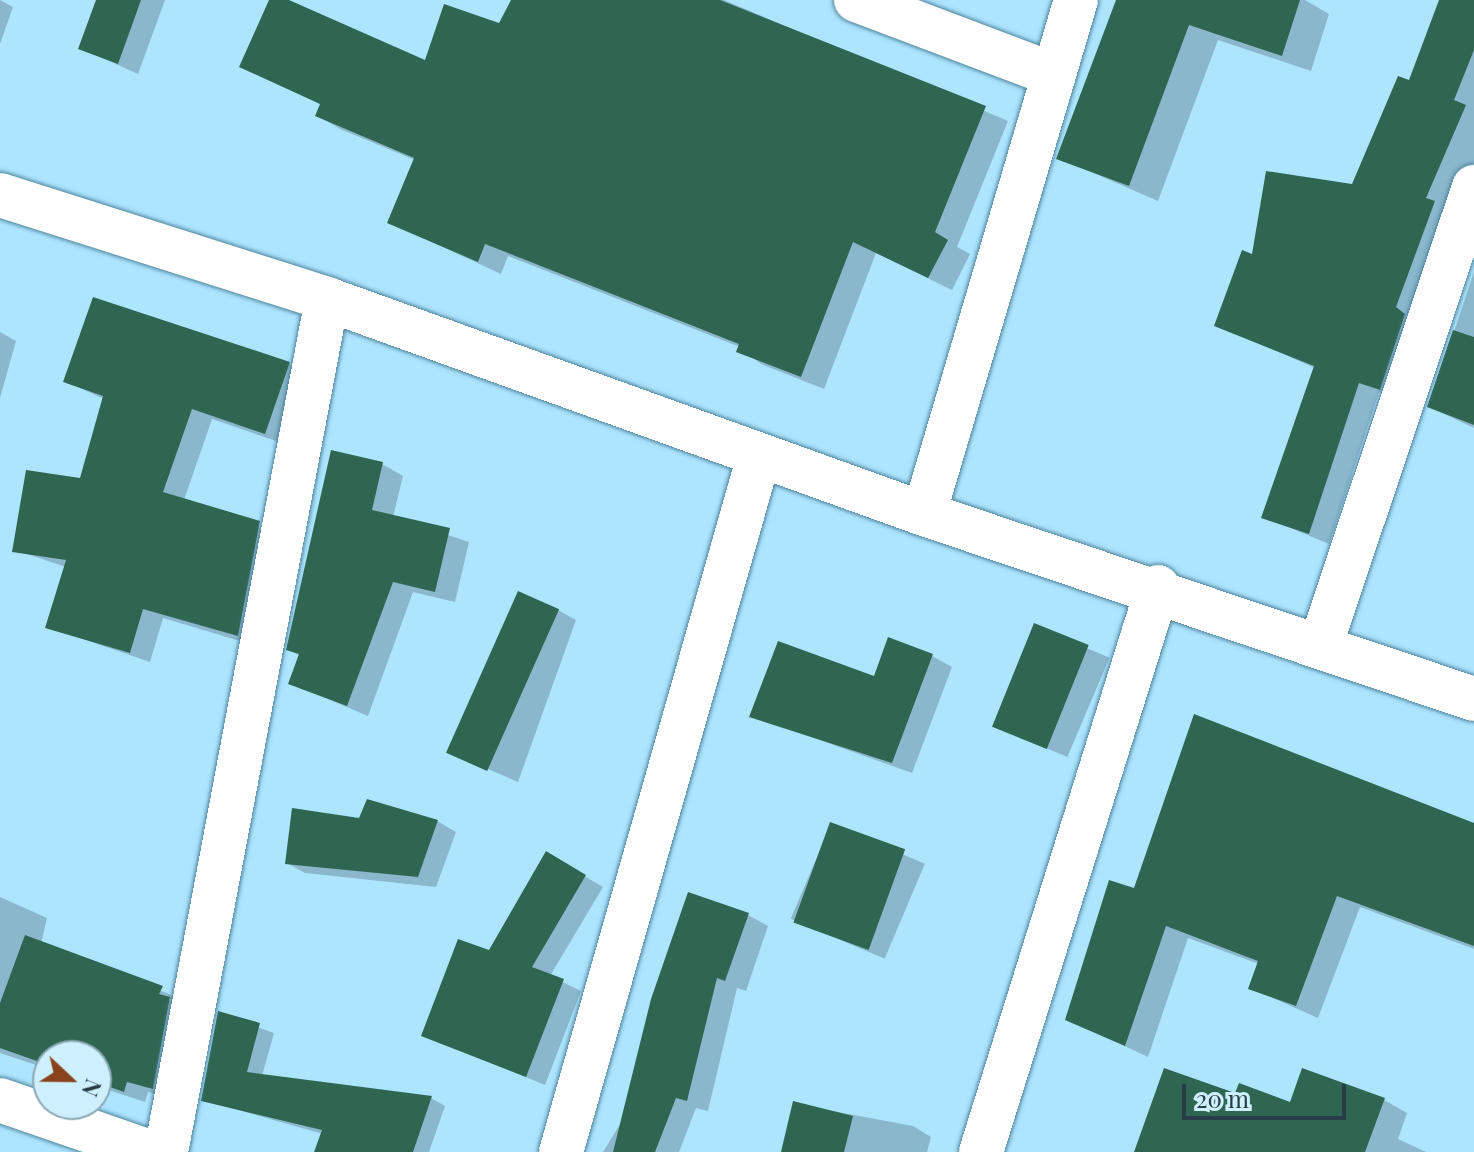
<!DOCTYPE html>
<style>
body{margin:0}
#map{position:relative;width:1474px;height:1152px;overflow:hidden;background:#ade5ff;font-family:"Playfair Display",serif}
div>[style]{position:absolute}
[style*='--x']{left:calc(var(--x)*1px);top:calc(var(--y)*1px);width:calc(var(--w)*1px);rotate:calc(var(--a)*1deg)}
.shadow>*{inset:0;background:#0003;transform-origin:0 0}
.building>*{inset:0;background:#2f6652;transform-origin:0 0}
.roads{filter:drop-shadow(0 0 2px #4e849b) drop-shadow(0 0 2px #4e849b)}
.street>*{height:44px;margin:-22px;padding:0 22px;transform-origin:22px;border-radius:22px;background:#fff}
span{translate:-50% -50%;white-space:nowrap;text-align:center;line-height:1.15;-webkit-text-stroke:8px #ceeffe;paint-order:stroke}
.north{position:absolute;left:32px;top:1040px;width:80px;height:80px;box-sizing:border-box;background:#ceeffe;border:2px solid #8ba8b5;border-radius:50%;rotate:112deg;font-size:22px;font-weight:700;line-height:32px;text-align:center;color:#273e48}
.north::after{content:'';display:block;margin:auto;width:28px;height:36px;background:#8a441d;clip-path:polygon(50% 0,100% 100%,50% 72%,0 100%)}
.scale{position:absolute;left:1182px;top:1084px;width:164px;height:36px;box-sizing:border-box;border:4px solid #273e48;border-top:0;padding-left:10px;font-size:24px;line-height:28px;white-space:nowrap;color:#273e48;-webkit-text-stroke:6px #ceeffe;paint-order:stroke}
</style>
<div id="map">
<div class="shadow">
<i style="clip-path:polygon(0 0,13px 7px,0 44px)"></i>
<i style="clip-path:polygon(98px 0,165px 0,138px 74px,80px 48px)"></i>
<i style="clip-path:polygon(271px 0,426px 63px,500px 25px,514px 0,724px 0,1008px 121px,957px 247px,970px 254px,952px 290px,876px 253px,824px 389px,761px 364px,740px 347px,508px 256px,501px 274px,389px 222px,415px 160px,340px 129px,317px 115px,322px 105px,242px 66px)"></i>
<i style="clip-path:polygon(1118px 0,1305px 0,1329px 14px,1311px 71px,1218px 40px,1158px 201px,1059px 158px)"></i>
<i style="clip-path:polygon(1441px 0,1474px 0,1474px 186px,1400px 400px,1379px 392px,1329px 544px,1264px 517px,1315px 368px,1217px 325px,1253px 256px,1353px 186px,1410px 83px)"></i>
<i style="clip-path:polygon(1474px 272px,1474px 428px,1429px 407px)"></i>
<i style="clip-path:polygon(0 332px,16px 341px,0 398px)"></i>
<i style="clip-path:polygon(289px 364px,308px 376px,285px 444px,212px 419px,184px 500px,279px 534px,257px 646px,163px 618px,150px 662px,48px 627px,66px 567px,15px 550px,81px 481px,104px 399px,65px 381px)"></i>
<i style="clip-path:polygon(382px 464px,403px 476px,393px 517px,469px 542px,455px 602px,413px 592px,368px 716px,290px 683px,300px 656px,288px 649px)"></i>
<i style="clip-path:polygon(558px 610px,576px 620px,518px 782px,460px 757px)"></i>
<i style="left:1035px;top:626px;width:81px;height:108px;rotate:23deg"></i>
<i style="clip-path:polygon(932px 656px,952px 667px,912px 773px,752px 716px)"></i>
<i style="clip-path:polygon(361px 820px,437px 821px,456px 832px,436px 887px,305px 873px,287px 863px)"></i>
<i style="left:831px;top:824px;width:102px;height:103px;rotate:23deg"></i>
<i style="clip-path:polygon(1474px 824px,1474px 949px,1360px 907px,1318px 1018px,1250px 988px,1259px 964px,1188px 938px,1148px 1057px,1067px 1019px,1135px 891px)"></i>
<i style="clip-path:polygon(547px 854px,603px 887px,550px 976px,581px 991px,545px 1085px,424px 1035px,490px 953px)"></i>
<i style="clip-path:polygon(0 897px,47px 918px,41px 944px,182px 999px,173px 1099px,148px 1092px,145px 1102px,96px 1086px,96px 1056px,48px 1056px,48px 1069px,0 1053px)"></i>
<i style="clip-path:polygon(748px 915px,768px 926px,746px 991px,737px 988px,708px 1111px,696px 1108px,679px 1152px,603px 1152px)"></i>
<i style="clip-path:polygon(220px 1014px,274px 1033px,262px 1076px,431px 1098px,445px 1106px,429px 1152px,317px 1152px,323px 1134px,203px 1100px)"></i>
<i style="clip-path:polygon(1237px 1096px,1291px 1105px,1384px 1100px,1407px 1113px,1398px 1139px,1426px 1152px,1136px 1152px)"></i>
<i style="clip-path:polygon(795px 1104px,913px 1126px,931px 1137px,927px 1152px,783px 1152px)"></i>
</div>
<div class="building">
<i style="clip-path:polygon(96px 0,141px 0,118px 64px,78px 49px)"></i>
<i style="clip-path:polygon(269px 0,289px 0,425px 60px,444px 4px,499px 23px,511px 0,720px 0,986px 106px,935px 232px,948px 240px,928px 278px,853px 242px,801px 377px,736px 352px,739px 344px,485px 244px,478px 262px,387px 223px,414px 158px,315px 116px,320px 104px,239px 67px)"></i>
<i style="clip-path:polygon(1116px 0,1300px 0,1282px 56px,1189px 25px,1129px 186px,1056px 159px)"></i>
<i style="clip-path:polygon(1439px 0,1474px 0,1474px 50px,1454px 100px,1466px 105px,1426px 198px,1435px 201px,1396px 307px,1405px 314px,1380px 390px,1359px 383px,1309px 534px,1261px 518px,1314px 366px,1214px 326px,1242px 250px,1252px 254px,1266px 171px,1352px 184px,1398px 76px,1409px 80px)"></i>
<i style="clip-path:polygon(93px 297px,290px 362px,265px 434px,192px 409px,163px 492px,260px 521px,238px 636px,143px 609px,130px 653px,45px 628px,66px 560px,12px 552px,26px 470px,80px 478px,103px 396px,63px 382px)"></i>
<i style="clip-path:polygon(1453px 330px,1474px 337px,1474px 425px,1427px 407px)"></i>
<i style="clip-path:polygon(331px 450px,383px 462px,372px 510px,450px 528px,435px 592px,393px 582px,347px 706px,288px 684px,299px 654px,286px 650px)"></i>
<i style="left:518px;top:591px;width:45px;height:177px;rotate:24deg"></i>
<i style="left:1034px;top:623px;width:59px;height:112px;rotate:22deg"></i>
<i style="clip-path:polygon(888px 637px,933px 654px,892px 763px,749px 717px,778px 641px,874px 676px)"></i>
<i style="clip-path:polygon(1194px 714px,1474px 823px,1474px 946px,1337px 896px,1296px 1006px,1248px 989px,1258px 961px,1166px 926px,1125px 1046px,1065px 1020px,1109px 880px,1134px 888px)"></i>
<i style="clip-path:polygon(367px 799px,438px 820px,418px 877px,285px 864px,292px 808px,359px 818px)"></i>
<i style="left:830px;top:822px;width:80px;height:107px;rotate:20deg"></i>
<i style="clip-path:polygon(546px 851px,586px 875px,532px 967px,564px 979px,526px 1077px,421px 1036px,458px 939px,489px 950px)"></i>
<i style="clip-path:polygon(688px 892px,749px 913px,725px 981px,717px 978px,687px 1101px,676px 1098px,655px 1152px,613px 1152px,651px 999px)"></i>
<i style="clip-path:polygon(25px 935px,163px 986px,159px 994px,170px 997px,153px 1089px,127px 1082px,124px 1092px,96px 1082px,96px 1056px,48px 1056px,48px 1065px,0 1048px,0 1003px)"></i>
<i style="clip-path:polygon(218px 1011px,260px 1023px,247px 1072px,432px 1096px,413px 1152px,314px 1152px,322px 1130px,201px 1101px)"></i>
<i style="clip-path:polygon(1164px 1068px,1235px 1093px,1239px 1083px,1290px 1102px,1302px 1068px,1385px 1098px,1365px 1152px,1134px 1152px)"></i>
<i style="clip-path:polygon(793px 1101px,853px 1116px,844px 1152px,781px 1152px)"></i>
</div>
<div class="roads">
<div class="street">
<i style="--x:856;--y:0;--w:210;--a:20.7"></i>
<i style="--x:0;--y:195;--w:343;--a:17.6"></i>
<i style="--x:327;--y:299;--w:635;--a:19.81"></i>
<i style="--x:924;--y:514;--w:580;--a:18.59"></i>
<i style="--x:924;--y:514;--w:536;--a:-73.53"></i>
<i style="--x:1321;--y:644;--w:482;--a:-71.5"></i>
<i style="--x:0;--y:1100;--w:159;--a:19.1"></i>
<i style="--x:166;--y:1152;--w:868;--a:-79.31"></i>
<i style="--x:561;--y:1152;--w:724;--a:-74.12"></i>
<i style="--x:981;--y:1152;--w:592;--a:-72.61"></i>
</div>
</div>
<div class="north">N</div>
<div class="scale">20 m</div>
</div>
